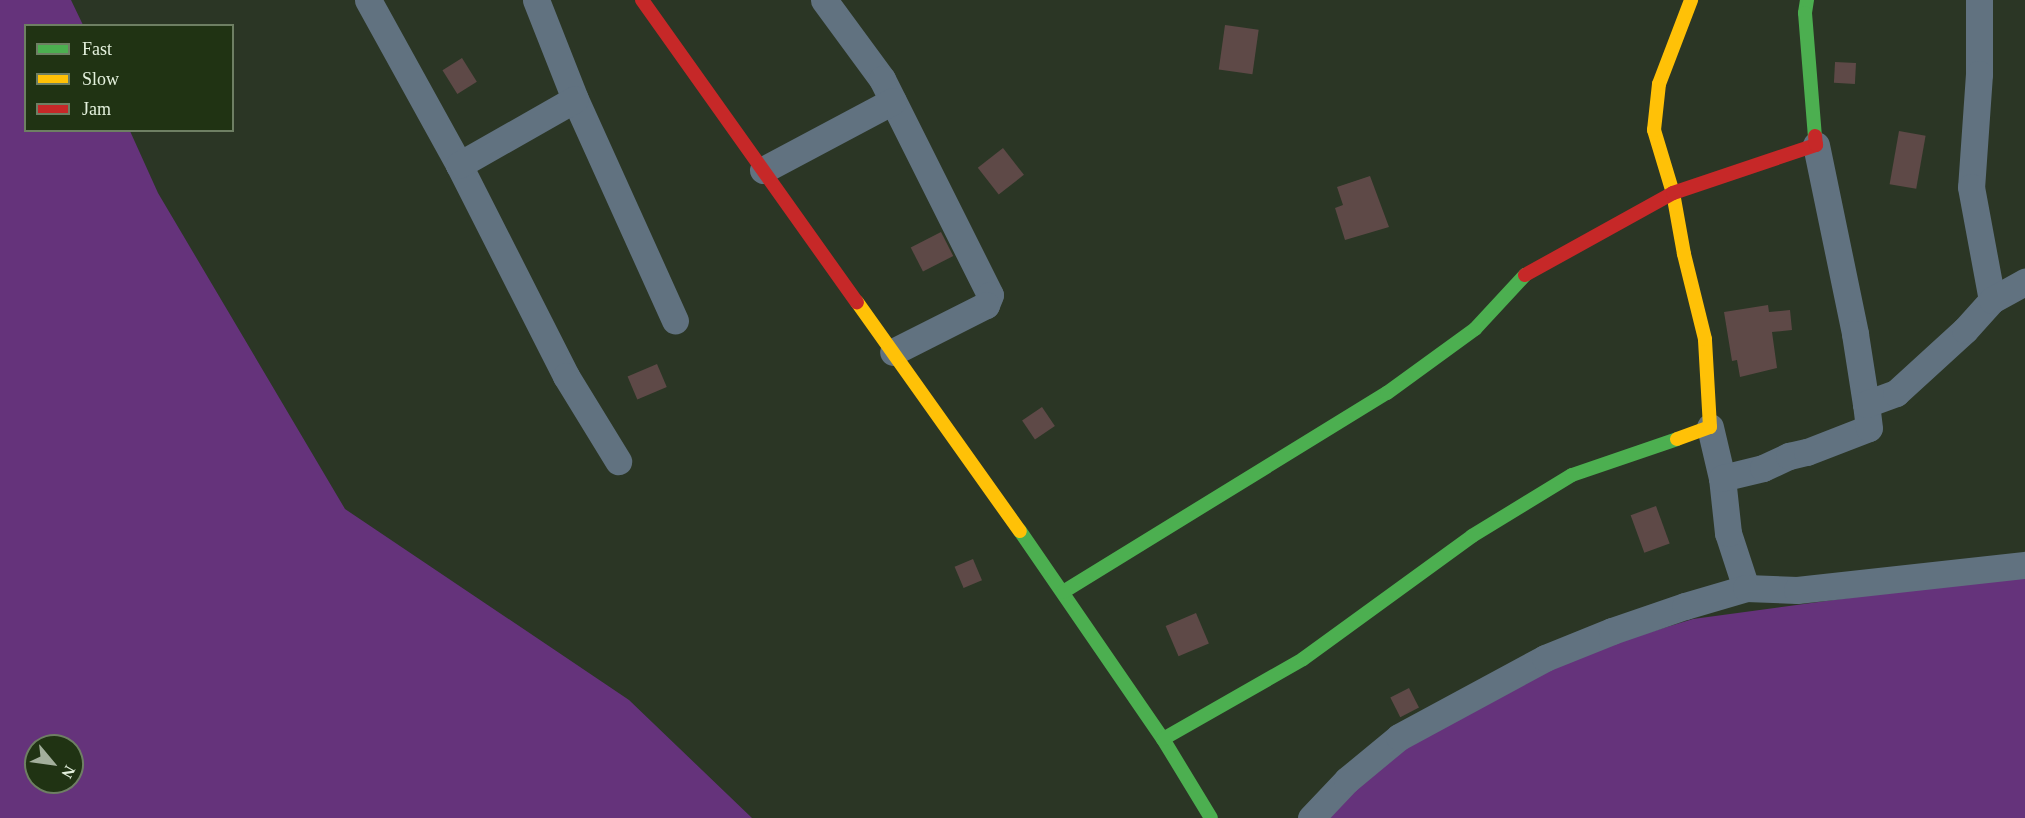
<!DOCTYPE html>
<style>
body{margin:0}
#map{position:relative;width:2025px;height:818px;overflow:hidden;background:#2b3625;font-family:Georgia,serif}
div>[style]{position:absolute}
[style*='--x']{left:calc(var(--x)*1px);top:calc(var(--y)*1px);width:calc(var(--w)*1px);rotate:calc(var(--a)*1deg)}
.green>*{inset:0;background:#65337b}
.building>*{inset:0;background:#5e4947;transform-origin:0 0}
.street>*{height:27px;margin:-13.5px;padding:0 13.5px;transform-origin:13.5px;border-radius:13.5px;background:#617280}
.fast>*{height:14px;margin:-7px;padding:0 7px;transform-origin:7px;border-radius:7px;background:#4caf50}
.slow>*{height:14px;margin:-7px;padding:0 7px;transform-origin:7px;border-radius:7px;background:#ffc107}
.jam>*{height:14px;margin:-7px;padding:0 7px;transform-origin:7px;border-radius:7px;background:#c62828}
span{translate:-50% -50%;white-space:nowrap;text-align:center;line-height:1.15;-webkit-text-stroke:4.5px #203313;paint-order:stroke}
.legend{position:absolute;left:24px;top:24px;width:210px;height:108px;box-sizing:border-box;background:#203313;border:2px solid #6e7f63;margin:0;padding:8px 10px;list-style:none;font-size:18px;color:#e3f0dc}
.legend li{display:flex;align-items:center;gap:12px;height:30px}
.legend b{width:30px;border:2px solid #6e7f63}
.north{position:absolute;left:24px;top:734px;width:60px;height:60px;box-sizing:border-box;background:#203313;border:2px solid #6e7f63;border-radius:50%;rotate:119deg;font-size:16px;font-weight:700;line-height:24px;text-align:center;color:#e3f0dc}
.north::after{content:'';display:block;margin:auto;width:21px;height:27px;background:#a3af9c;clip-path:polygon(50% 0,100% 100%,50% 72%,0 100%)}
</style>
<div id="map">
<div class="green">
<i style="clip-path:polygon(evenodd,0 0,71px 0,83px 25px,26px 26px,26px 130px,130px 131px,158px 193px,345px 509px,629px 700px,752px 818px,0 818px,0 0,36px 746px,72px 746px,72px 782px,36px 782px,36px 746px)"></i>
<i style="clip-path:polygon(2025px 574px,2025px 818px,1323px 818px,1405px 745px,1582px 653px,1693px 619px)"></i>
</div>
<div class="building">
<i style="left:1225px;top:25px;width:34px;height:45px;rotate:8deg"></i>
<i style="left:462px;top:58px;width:28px;height:23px;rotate:58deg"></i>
<i style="left:1856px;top:63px;width:21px;height:21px;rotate:93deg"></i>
<i style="left:1899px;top:131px;width:27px;height:54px;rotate:10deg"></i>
<i style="left:1003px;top:148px;width:34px;height:32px;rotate:52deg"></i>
<i style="clip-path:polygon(1370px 176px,1389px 227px,1345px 240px,1335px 208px,1343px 205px,1337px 187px)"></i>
<i style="left:941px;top:232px;width:27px;height:34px;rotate:63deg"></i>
<i style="clip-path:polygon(1768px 305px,1769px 312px,1790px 310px,1792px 330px,1772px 332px,1777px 368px,1740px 377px,1737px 360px,1732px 361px,1724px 312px)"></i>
<i style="left:657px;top:364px;width:25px;height:32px;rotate:67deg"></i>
<i style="left:1042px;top:407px;width:23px;height:24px;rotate:56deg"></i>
<i style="left:1656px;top:506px;width:40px;height:27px;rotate:70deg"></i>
<i style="left:973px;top:559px;width:23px;height:20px;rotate:67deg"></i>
<i style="left:1196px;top:613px;width:33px;height:33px;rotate:67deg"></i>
<i style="left:1409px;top:688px;width:22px;height:21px;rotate:63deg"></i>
</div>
<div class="street">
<i style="--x:368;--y:0;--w:188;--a:61.1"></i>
<i style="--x:459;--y:165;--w:237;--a:63.1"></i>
<i style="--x:566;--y:376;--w:100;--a:58.5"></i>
<i style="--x:536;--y:0;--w:106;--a:68.5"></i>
<i style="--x:575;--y:99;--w:243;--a:65.7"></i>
<i style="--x:824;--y:0;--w:98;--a:53.7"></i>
<i style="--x:882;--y:79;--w:241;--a:63.4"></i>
<i style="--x:990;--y:295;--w:11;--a:112"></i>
<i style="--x:986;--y:305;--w:104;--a:153.2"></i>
<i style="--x:1979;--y:0;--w:74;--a:90"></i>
<i style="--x:1979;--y:74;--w:113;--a:94"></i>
<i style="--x:1971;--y:187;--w:115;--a:79.5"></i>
<i style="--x:1816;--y:145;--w:193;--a:78.3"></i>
<i style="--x:1855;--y:334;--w:71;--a:81.1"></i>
<i style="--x:459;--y:165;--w:133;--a:-29.6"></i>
<i style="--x:763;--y:170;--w:147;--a:-28"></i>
<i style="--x:1710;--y:427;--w:52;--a:76.8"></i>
<i style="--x:1746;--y:588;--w:58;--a:-108.1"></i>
<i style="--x:1728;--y:533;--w:55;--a:-96.2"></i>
<i style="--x:1722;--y:478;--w:42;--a:-13.7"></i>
<i style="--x:1763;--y:468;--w:29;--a:-25"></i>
<i style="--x:1789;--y:456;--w:18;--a:-13"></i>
<i style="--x:1807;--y:452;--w:66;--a:-21.2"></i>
<i style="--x:1869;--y:428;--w:24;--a:-97"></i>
<i style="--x:1866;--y:404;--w:32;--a:-20"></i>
<i style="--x:1896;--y:393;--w:93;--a:-42.4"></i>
<i style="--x:1965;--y:330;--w:40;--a:-48"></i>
<i style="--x:1992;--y:300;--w:38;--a:-29"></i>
<i style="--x:1311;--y:818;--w:52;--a:-46.5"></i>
<i style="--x:1347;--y:780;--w:67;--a:-39.6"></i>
<i style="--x:1399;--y:737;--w:166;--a:-28.4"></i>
<i style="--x:1545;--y:658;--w:72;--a:-21.9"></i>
<i style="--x:1612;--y:631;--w:77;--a:-18.9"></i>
<i style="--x:1685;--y:606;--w:64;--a:-16.4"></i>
<i style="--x:1746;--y:588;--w:51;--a:2.2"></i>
<i style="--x:1797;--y:590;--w:229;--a:-6.3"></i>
</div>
<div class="fast">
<i style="--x:1807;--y:0;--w:13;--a:99"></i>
<i style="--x:1805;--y:13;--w:123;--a:85.4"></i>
<i style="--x:1020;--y:531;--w:252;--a:55.5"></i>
<i style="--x:1163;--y:739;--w:92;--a:58.7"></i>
<i style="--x:1063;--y:592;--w:380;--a:-31.6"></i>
<i style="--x:1387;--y:393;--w:109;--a:-36"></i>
<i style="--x:1475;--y:329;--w:74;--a:-47.2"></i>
<i style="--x:1163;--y:739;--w:161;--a:-29.7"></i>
<i style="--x:1303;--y:659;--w:209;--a:-36"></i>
<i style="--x:1472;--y:536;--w:117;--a:-31.4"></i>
<i style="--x:1572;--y:475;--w:111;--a:-18.9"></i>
</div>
<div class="slow">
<i style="--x:857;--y:302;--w:281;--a:54.6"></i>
<i style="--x:1677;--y:439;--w:35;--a:-20"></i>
<i style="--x:1710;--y:427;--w:88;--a:-93.3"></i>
<i style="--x:1705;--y:339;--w:88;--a:-103.9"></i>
<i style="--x:1684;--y:254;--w:62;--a:-100.2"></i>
<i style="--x:1673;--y:193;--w:66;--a:-106.8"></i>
<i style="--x:1654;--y:130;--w:46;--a:-83.8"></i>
<i style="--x:1659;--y:84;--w:90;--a:-69.1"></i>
</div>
<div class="jam">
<i style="--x:642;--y:0;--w:371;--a:54.6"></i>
<i style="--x:1525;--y:275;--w:169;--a:-29"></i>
<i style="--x:1673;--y:193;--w:151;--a:-18.6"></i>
<i style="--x:1816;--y:145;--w:9;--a:-96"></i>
</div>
<ul class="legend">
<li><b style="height:8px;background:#4caf50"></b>Fast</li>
<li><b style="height:8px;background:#ffc107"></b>Slow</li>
<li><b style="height:8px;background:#c62828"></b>Jam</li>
</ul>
<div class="north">N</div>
</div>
